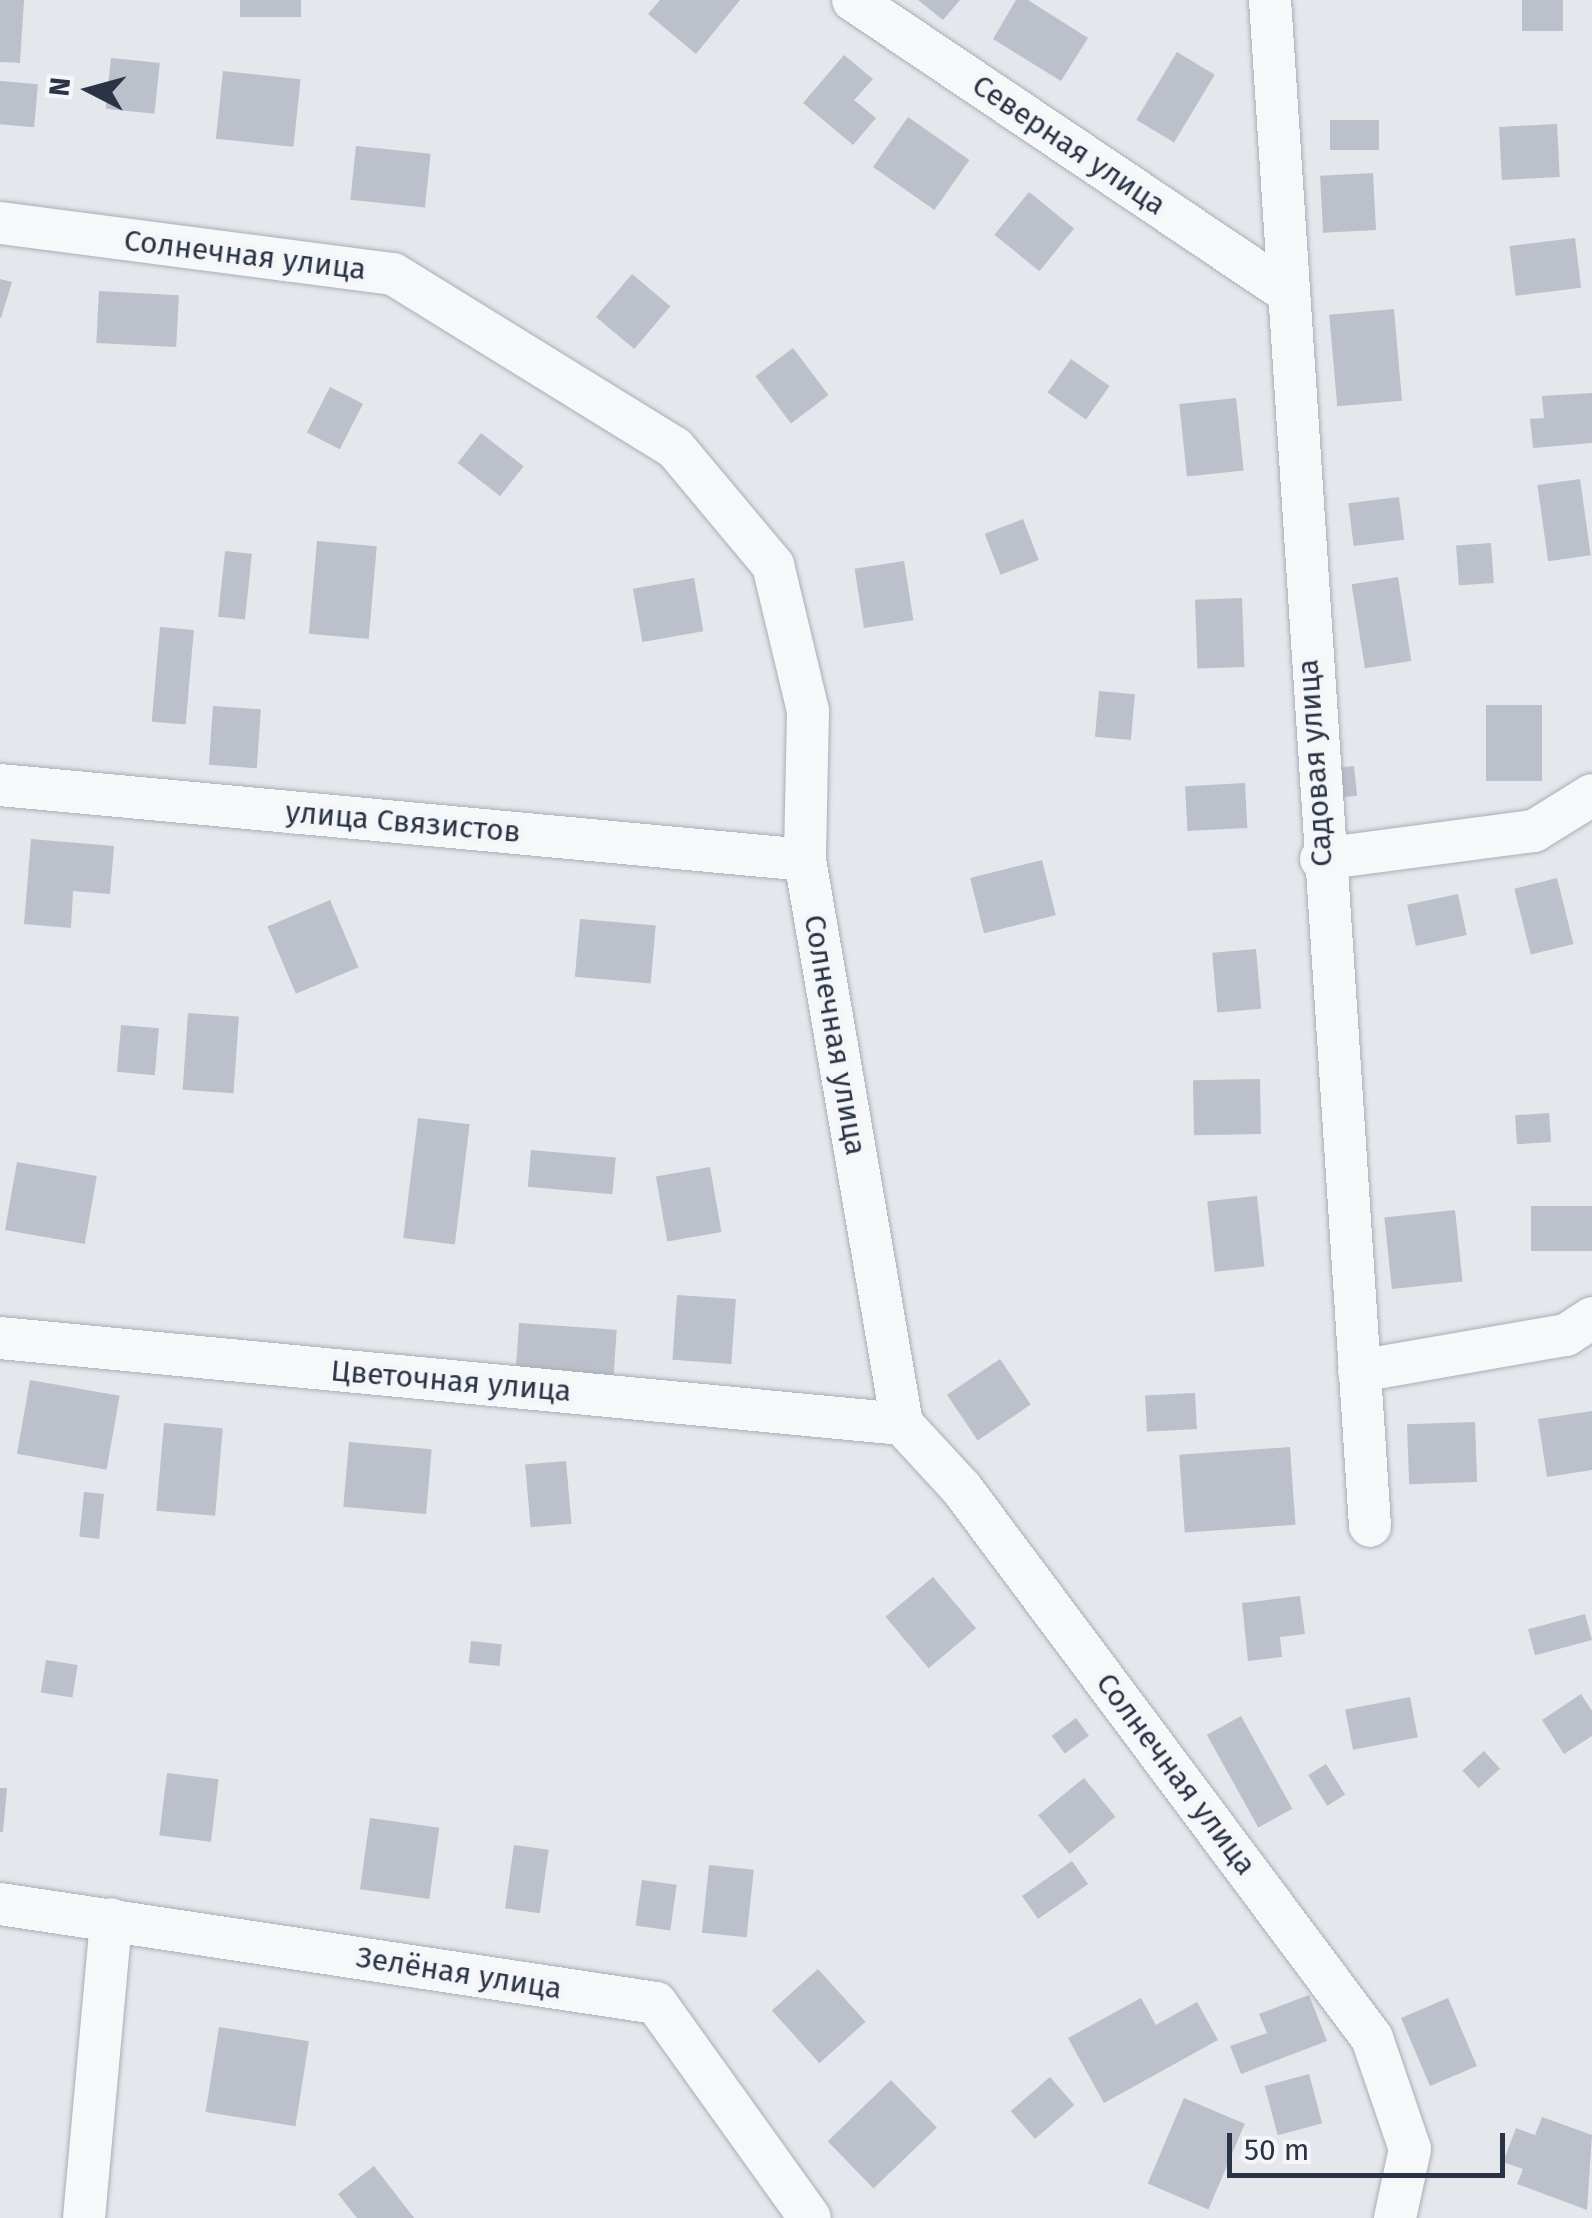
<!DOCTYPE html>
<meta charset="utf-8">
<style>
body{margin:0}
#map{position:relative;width:1592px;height:2218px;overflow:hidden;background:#e4e7ec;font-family:"Fira Sans",sans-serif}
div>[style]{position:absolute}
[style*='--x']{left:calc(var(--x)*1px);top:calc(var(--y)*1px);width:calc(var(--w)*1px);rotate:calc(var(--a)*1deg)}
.building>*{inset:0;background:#bbc0ca;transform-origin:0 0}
.roads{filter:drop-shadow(0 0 2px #a9aeb7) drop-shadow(0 0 2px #a9aeb7)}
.minor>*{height:42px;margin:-21px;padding:0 21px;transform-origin:21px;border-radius:21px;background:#f7f8fa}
span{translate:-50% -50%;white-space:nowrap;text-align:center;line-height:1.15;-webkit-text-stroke:9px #f4f6f9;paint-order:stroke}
.street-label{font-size:30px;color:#2b3445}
.north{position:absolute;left:40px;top:40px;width:100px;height:100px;-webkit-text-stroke:8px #f4f6f9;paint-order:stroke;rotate:276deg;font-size:28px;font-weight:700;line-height:40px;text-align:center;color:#2b3445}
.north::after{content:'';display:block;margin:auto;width:35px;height:45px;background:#2b3445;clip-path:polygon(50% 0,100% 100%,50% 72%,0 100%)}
.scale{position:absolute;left:1227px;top:2133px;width:278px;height:45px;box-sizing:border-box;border:5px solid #2b3445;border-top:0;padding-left:12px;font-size:30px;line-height:35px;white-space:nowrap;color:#2b3445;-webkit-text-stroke:8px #f4f6f9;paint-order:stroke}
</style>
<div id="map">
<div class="building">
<i style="clip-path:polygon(0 0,24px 0,20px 63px,0 62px)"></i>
<i style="left:240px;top:0;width:61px;height:17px"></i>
<i style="clip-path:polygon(660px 0,740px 0,696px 54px,648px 14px)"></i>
<i style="clip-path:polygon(918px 0,960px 0,943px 20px)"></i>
<i style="clip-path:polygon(1016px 0,1028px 0,1088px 38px,1061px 81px,993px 39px)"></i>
<i style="left:1522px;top:0;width:41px;height:31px"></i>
<i style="left:1177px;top:52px;width:44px;height:79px;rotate:31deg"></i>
<i style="clip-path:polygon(844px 55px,873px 79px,854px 100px,876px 118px,853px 145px,803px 103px)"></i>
<i style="left:111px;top:58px;width:49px;height:51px;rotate:6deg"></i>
<i style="left:223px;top:71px;width:78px;height:68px;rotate:6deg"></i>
<i style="left:0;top:81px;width:38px;height:43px;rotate:5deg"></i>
<i style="left:908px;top:117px;width:75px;height:61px;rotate:35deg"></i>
<i style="left:1330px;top:120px;width:49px;height:30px"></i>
<i style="left:1557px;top:124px;width:53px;height:58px;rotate:87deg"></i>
<i style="left:356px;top:146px;width:75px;height:54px;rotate:6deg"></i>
<i style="left:1373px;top:173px;width:57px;height:53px;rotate:87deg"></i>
<i style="left:1029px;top:192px;width:58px;height:55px;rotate:39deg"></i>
<i style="left:1575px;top:238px;width:50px;height:66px;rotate:83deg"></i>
<i style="left:632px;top:274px;width:50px;height:56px;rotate:40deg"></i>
<i style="clip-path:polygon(0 279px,12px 282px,1px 318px,0 318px)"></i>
<i style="left:99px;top:291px;width:80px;height:52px;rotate:3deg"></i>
<i style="left:1394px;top:309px;width:92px;height:65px;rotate:85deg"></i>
<i style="left:793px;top:348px;width:59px;height:47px;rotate:53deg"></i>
<i style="left:1071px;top:359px;width:47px;height:41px;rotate:35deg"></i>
<i style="left:330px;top:387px;width:37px;height:51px;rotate:27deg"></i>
<i style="clip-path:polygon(1592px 393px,1592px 443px,1533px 448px,1530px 419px,1544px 418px,1542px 396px)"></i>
<i style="left:1236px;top:398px;width:73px;height:57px;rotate:84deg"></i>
<i style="left:481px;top:433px;width:54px;height:38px;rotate:38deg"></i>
<i style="left:1580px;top:479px;width:77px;height:43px;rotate:82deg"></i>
<i style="left:1399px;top:497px;width:43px;height:51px;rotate:83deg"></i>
<i style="left:1023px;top:519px;width:44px;height:41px;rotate:69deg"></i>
<i style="left:317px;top:541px;width:60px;height:93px;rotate:5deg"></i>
<i style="left:1491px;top:543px;width:40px;height:35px;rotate:86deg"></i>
<i style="left:225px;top:551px;width:27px;height:66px;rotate:6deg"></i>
<i style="left:904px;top:561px;width:60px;height:50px;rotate:81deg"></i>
<i style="left:1398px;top:577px;width:85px;height:47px;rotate:81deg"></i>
<i style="left:694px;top:578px;width:54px;height:62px;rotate:80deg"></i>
<i style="left:1242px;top:598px;width:69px;height:47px;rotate:88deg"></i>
<i style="left:160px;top:627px;width:34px;height:95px;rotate:5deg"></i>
<i style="left:1099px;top:691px;width:36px;height:46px;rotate:5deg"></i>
<i style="left:1486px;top:705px;width:56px;height:76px"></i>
<i style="left:213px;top:706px;width:48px;height:59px;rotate:4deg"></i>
<i style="left:1354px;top:766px;width:30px;height:23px;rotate:84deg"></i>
<i style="left:1245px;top:783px;width:45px;height:60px;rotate:87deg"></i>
<i style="clip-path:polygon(31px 839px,114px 846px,110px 894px,73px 891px,71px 928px,24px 924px)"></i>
<i style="left:1042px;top:860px;width:57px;height:74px;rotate:76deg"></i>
<i style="left:1557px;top:878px;width:68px;height:44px;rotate:76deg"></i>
<i style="left:1458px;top:894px;width:42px;height:52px;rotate:78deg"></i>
<i style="left:330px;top:900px;width:73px;height:68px;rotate:67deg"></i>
<i style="left:580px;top:919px;width:76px;height:58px;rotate:5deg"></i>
<i style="left:1256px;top:949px;width:60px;height:44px;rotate:85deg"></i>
<i style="left:188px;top:1013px;width:51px;height:77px;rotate:4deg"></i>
<i style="left:121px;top:1025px;width:38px;height:47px;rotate:5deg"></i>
<i style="left:1260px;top:1079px;width:55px;height:67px;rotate:89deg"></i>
<i style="left:1549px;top:1113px;width:29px;height:34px;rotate:86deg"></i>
<i style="left:418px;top:1118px;width:52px;height:121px;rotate:7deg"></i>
<i style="left:531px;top:1150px;width:85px;height:37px;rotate:5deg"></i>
<i style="left:17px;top:1162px;width:81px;height:69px;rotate:10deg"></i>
<i style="left:710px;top:1167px;width:66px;height:55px;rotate:80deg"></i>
<i style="left:1257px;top:1196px;width:71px;height:50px;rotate:84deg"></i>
<i style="left:1592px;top:1206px;width:45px;height:61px;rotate:90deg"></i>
<i style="left:1455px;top:1210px;width:72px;height:71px;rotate:84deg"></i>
<i style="left:677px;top:1295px;width:59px;height:65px;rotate:4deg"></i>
<i style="left:519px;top:1323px;width:98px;height:48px;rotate:4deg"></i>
<i style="left:1000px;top:1359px;width:55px;height:64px;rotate:56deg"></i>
<i style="left:30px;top:1380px;width:91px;height:75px;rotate:10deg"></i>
<i style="left:1195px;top:1393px;width:36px;height:50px;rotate:87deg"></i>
<i style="clip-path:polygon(1592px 1411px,1592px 1470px,1547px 1477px,1538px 1419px)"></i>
<i style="left:1475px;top:1422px;width:60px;height:68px;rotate:88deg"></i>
<i style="left:164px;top:1423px;width:59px;height:88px;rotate:5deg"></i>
<i style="left:349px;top:1442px;width:83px;height:65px;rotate:5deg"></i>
<i style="left:1290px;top:1447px;width:78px;height:111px;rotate:86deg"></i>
<i style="left:566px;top:1461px;width:63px;height:41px;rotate:85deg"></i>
<i style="left:84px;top:1492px;width:20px;height:45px;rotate:6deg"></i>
<i style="left:933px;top:1577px;width:67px;height:62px;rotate:50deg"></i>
<i style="clip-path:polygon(1300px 1596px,1305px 1634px,1280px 1637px,1282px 1657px,1248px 1661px,1242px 1603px)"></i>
<i style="left:1585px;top:1614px;width:27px;height:59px;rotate:75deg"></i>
<i style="left:471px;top:1641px;width:31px;height:22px;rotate:6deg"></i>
<i style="left:46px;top:1660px;width:32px;height:33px;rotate:9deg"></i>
<i style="clip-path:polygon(1581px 1694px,1592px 1711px,1592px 1736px,1564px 1754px,1542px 1720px)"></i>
<i style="left:1410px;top:1697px;width:41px;height:66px;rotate:79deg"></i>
<i style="left:1241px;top:1716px;width:106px;height:39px;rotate:61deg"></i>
<i style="left:1076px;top:1718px;width:22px;height:30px;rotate:54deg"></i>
<i style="left:1484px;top:1751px;width:24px;height:29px;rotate:48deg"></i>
<i style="left:1326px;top:1764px;width:36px;height:21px;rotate:58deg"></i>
<i style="left:167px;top:1773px;width:52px;height:63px;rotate:7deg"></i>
<i style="left:1084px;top:1778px;width:50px;height:59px;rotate:51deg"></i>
<i style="clip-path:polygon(0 1788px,7px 1788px,3px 1832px,0 1832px)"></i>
<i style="left:370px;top:1818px;width:70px;height:72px;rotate:8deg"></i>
<i style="left:514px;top:1845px;width:35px;height:64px;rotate:8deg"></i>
<i style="left:1072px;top:1861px;width:28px;height:61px;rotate:55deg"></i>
<i style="left:709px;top:1865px;width:45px;height:68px;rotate:6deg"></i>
<i style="left:642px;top:1880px;width:35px;height:46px;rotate:8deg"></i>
<i style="left:818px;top:1969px;width:71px;height:62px;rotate:48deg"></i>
<i style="clip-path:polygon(1309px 1995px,1327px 2041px,1241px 2074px,1230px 2046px,1267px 2033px,1259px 2014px)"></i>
<i style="clip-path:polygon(1141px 1998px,1156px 2025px,1197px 2002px,1218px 2040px,1104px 2103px,1068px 2038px)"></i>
<i style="left:1448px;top:1998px;width:74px;height:51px;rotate:67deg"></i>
<i style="left:219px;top:2027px;width:91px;height:86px;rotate:9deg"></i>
<i style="left:1309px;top:2074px;width:51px;height:46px;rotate:75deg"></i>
<i style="left:1050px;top:2077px;width:37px;height:52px;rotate:49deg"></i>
<i style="left:891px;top:2080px;width:66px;height:88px;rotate:46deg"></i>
<i style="left:1184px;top:2098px;width:66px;height:93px;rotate:23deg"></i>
<i style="clip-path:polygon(1542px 2117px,1592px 2135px,1587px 2210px,1517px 2184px,1523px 2169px,1503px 2162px,1516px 2128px,1535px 2135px)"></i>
<i style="clip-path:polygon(374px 2166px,414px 2218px,357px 2218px,338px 2194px)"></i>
</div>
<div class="roads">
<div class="minor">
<i style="--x:853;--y:0;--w:519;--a:33.93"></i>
<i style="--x:1270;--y:0;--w:1529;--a:86.25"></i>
<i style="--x:0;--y:223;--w:396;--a:7.4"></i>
<i style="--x:393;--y:274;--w:331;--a:31.7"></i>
<i style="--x:675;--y:448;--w:153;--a:50.1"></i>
<i style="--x:773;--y:565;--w:150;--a:76.5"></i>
<i style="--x:808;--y:711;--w:149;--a:91.2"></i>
<i style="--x:805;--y:860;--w:572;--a:80.24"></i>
<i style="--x:902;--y:1424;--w:88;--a:47.3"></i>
<i style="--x:962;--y:1489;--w:685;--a:53.25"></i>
<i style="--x:1372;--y:2038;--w:117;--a:71.1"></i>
<i style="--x:1410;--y:2149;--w:71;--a:102.3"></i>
<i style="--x:0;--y:785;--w:808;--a:5.32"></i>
<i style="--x:1321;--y:859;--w:215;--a:-7.5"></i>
<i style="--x:1534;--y:831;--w:68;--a:-31.8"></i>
<i style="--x:0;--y:1338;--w:906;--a:5.45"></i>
<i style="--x:1359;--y:1371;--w:210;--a:-9.9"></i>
<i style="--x:1566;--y:1335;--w:31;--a:-33"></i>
<i style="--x:0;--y:1904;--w:663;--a:8.58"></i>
<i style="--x:656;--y:2003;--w:264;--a:54.4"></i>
<i style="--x:84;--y:2218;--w:300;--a:-84.8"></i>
</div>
</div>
<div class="street-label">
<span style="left:1069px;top:145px;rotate:34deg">Северная улица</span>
<span style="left:245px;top:255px;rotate:7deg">Солнечная улица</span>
<span style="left:1315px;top:763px;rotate:-94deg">Садовая улица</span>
<span style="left:403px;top:822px;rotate:5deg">улица Связистов</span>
<span style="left:835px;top:1035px;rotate:80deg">Солнечная улица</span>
<span style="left:451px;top:1381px;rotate:5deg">Цветочная улица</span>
<span style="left:1176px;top:1774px;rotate:53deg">Солнечная улица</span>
<span style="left:459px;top:1973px;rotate:9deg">Зелёная улица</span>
</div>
<div class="north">N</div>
<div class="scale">50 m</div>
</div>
